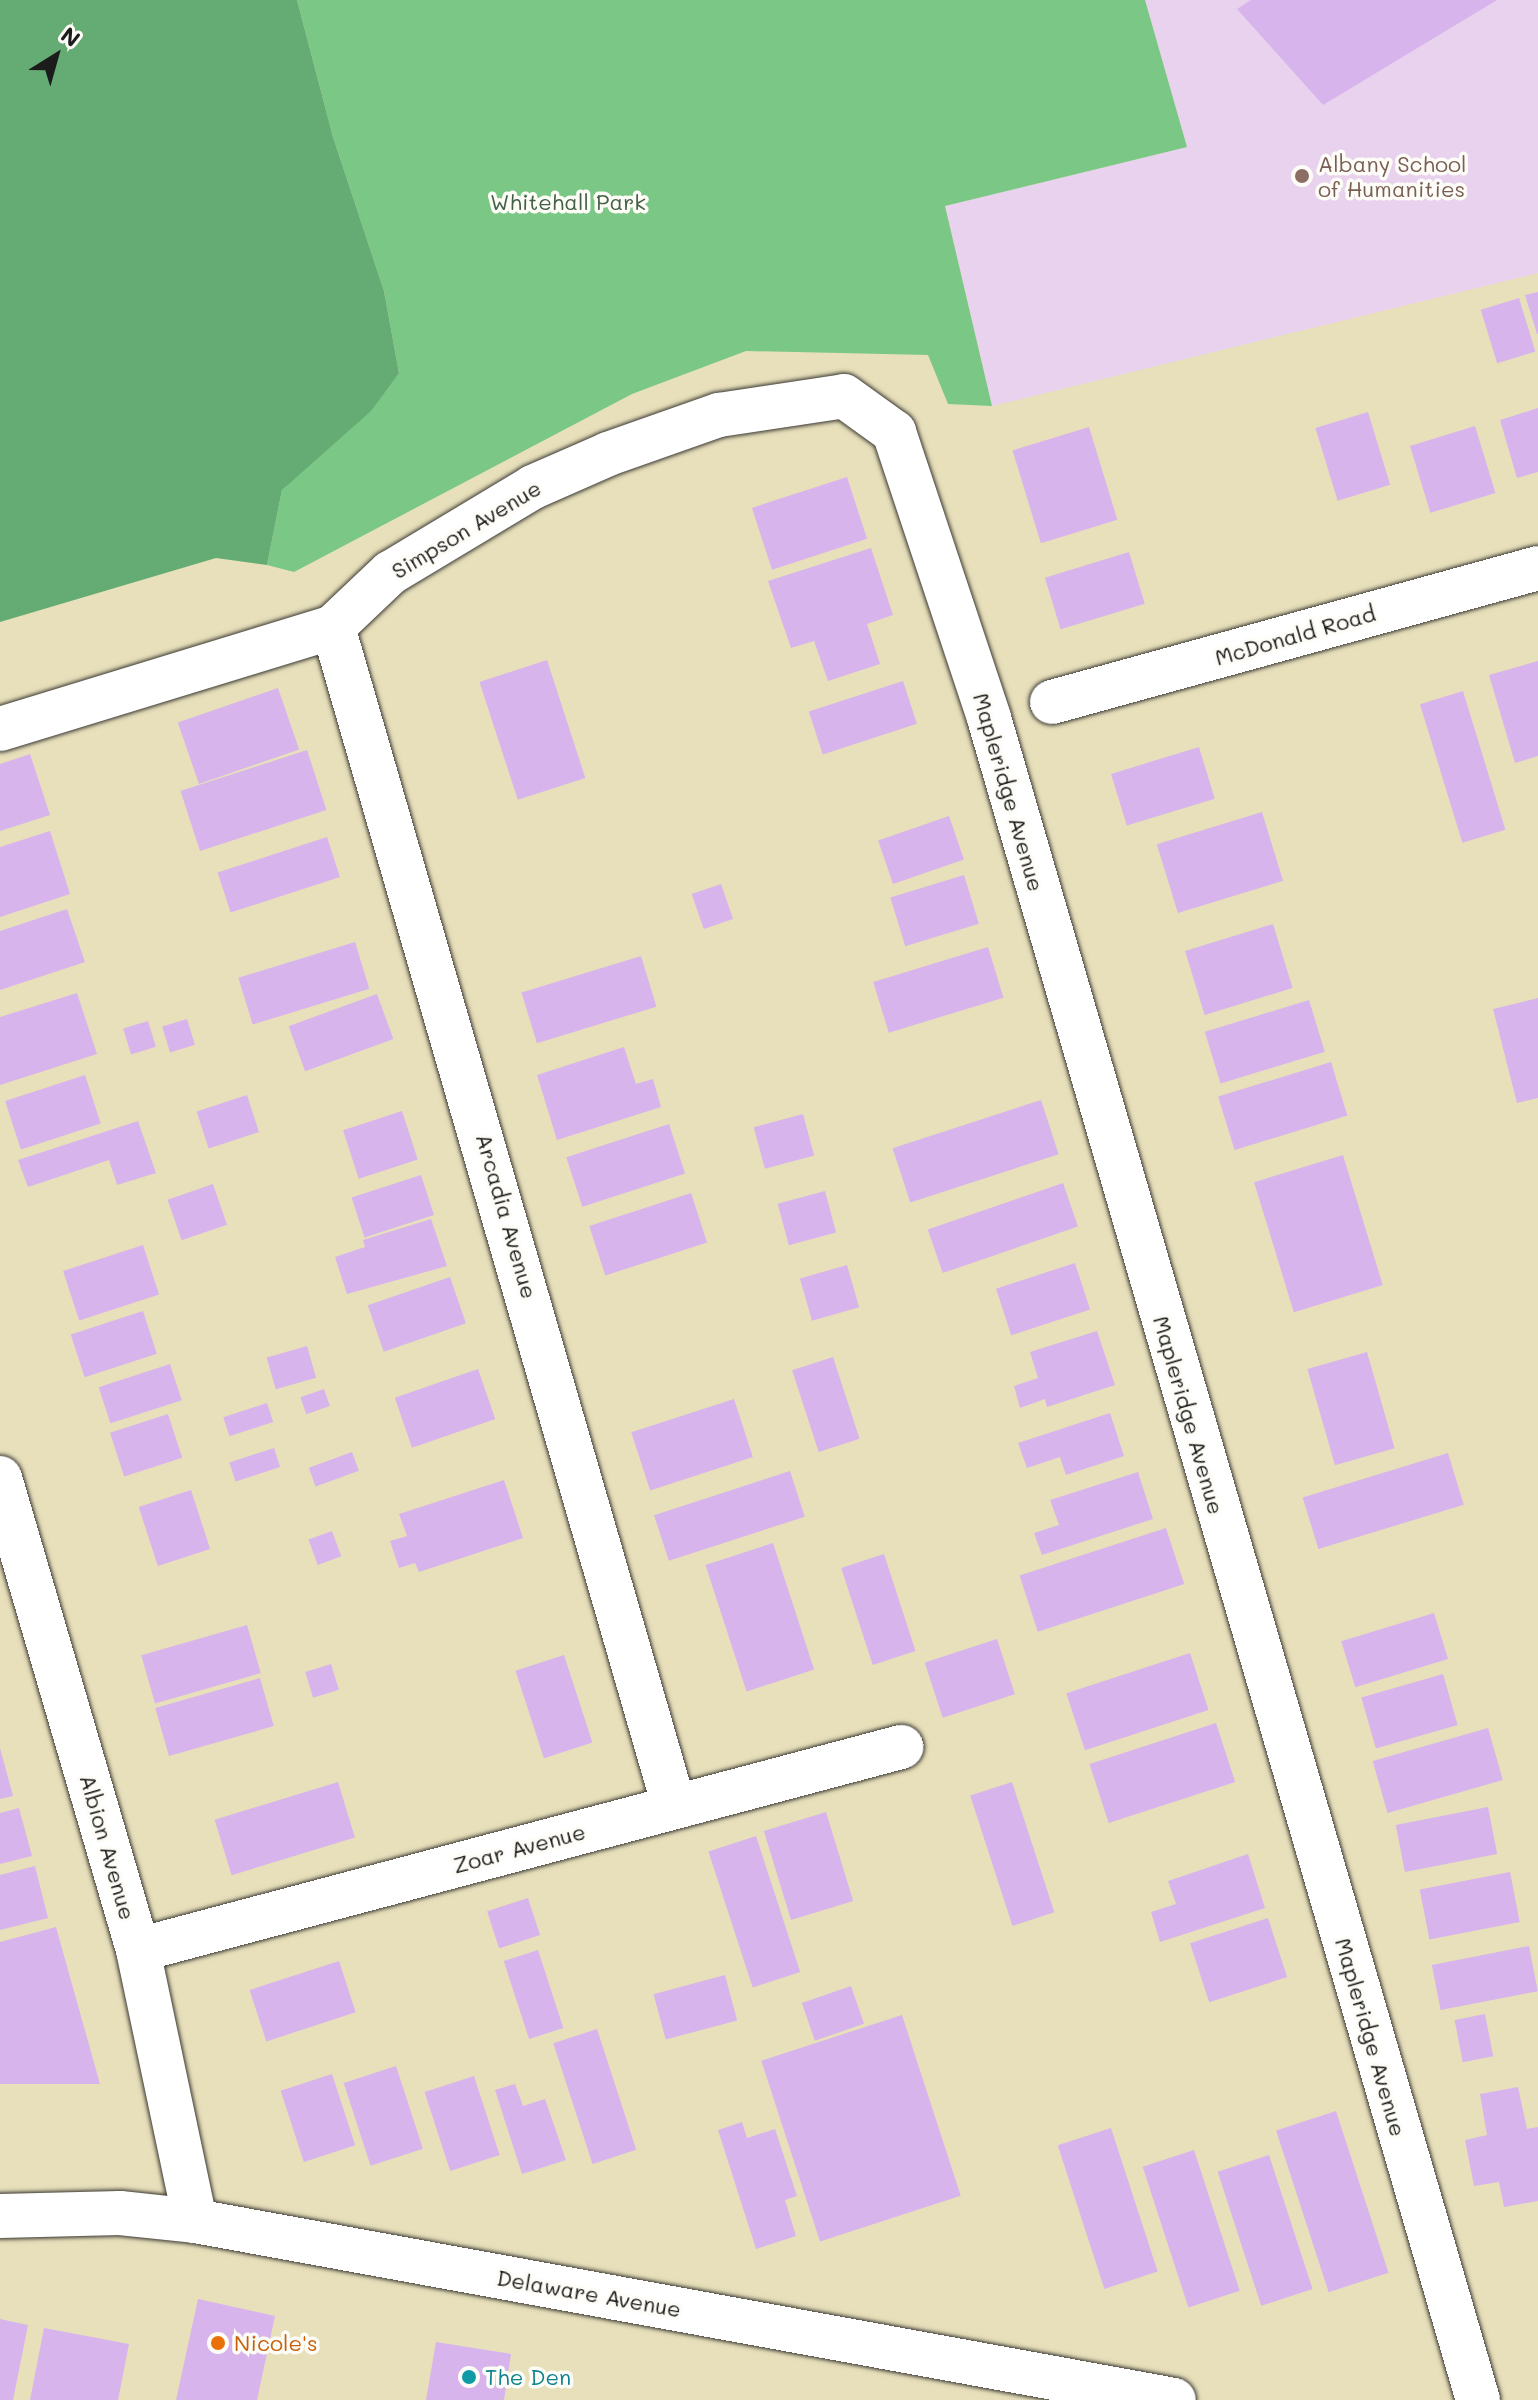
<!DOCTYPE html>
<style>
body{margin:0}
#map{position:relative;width:1538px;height:2400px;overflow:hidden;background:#e8e0bb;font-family:Mali,sans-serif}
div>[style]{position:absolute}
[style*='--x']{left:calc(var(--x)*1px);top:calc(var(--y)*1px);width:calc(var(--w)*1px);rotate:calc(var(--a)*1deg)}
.built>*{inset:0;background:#e8d2ee}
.green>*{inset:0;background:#7bc786}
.forest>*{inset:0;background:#64ac73}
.building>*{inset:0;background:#d7b4ec;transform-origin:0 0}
.roads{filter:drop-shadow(0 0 2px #3b3934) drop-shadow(0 0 2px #3b3934)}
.minor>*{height:44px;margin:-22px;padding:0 22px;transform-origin:22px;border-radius:22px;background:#fff}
.primary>*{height:44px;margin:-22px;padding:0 22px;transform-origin:22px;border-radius:22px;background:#fff}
.dots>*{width:22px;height:22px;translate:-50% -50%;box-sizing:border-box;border:4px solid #fdfcf7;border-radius:50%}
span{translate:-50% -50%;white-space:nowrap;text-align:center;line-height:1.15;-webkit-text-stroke:7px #fdfcf7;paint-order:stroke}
.education-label{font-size:22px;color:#785e54}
.left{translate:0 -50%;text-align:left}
.park-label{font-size:22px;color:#426046}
.street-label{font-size:22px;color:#1c1c1c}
.food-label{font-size:22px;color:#c56008}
.culture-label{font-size:22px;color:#0d838f}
.north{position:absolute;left:16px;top:16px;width:80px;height:80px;-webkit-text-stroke:6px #fdfcf7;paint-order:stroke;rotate:37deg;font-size:22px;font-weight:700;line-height:32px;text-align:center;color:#1c1c1c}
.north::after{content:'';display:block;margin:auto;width:28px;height:36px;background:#1c1c1c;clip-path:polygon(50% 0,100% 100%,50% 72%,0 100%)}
</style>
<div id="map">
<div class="built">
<i style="clip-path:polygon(1145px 0,1538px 0,1538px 273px,992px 406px,945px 206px,1187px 147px)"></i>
</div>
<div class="green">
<i style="clip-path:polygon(297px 0,1145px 0,1187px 147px,945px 206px,992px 406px,948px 404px,928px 355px,746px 351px,632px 394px,294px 572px,267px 565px,282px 490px,399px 373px,384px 291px,333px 137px)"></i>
</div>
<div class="forest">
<i style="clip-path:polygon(0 0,297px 0,333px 137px,384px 291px,399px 373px,371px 411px,282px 490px,267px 565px,216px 558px,0 622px)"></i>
</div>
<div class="building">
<i style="clip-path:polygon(1251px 0,1497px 0,1323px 105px,1237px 9px)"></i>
<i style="clip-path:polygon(1538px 292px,1538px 334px,1537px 334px,1525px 295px)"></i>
<i style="left:1519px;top:298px;width:56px;height:40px;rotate:73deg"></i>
<i style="clip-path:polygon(1538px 408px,1538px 472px,1517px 478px,1500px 420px)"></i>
<i style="left:1368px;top:412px;width:76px;height:55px;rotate:73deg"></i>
<i style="left:1475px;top:426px;width:70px;height:68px;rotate:73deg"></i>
<i style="left:1089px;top:427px;width:97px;height:80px;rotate:73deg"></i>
<i style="left:847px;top:477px;width:65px;height:100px;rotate:72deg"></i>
<i style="clip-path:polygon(871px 548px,893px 615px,867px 624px,880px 664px,828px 681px,814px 641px,791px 648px,768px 581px)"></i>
<i style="left:1129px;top:552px;width:54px;height:88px;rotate:73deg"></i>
<i style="left:547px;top:660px;width:124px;height:71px;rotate:72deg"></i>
<i style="clip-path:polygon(1538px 661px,1538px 756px,1515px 763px,1489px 675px)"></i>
<i style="left:903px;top:681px;width:45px;height:99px;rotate:72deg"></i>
<i style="left:278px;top:688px;width:65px;height:106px;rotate:71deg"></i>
<i style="left:1463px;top:691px;width:145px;height:45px;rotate:73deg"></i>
<i style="left:1199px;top:747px;width:54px;height:92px;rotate:73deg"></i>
<i style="left:307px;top:750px;width:63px;height:133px;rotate:72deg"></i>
<i style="clip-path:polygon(30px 754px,50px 815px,0 831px,0 764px)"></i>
<i style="left:1262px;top:812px;width:72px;height:110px;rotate:73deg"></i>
<i style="left:949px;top:816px;width:46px;height:75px;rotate:71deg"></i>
<i style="clip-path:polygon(50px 831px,70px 894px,0 917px,0 847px)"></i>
<i style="left:327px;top:837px;width:42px;height:115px;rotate:72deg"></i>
<i style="left:964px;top:875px;width:51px;height:77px;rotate:73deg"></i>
<i style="left:721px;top:884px;width:37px;height:31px;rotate:71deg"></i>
<i style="clip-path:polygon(67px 909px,85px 962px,0 990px,0 931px)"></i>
<i style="left:1273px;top:924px;width:67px;height:92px;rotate:73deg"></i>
<i style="left:355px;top:942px;width:49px;height:122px;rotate:73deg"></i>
<i style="left:988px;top:947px;width:53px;height:120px;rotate:73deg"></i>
<i style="left:641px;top:956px;width:53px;height:125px;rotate:73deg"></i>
<i style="clip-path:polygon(77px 993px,97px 1054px,0 1085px,0 1017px)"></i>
<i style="left:377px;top:994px;width:48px;height:94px;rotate:70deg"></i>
<i style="clip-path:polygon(1538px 998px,1538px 1098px,1517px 1103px,1493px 1009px)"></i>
<i style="left:1309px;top:1000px;width:54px;height:109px;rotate:73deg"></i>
<i style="left:187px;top:1019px;width:27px;height:26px;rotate:73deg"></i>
<i style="left:148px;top:1021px;width:27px;height:26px;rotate:73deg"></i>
<i style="clip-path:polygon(624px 1047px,636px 1084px,653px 1079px,661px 1107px,557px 1140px,537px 1075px)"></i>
<i style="left:1331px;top:1062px;width:56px;height:118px;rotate:73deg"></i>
<i style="left:85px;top:1075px;width:51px;height:84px;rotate:72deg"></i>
<i style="left:247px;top:1095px;width:39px;height:53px;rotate:72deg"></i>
<i style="left:1041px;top:1100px;width:57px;height:156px;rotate:72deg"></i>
<i style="left:402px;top:1111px;width:51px;height:62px;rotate:72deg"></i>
<i style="left:803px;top:1114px;width:43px;height:51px;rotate:75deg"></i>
<i style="clip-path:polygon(138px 1121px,156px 1173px,117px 1185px,109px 1160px,28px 1187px,18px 1160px)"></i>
<i style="left:669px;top:1124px;width:52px;height:108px;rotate:72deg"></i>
<i style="left:1343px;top:1155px;width:136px;height:93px;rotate:73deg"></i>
<i style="left:421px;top:1175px;width:42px;height:73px;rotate:72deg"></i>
<i style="left:1063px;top:1183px;width:46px;height:143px;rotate:71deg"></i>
<i style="left:213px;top:1184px;width:43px;height:48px;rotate:71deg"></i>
<i style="left:825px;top:1191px;width:43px;height:49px;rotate:75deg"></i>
<i style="left:691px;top:1193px;width:52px;height:107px;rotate:72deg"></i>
<i style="clip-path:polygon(431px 1219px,447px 1266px,347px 1294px,335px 1257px,365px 1247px,363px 1240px)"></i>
<i style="left:143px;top:1245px;width:52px;height:84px;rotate:72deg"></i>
<i style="left:1075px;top:1263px;width:49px;height:83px;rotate:72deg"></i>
<i style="left:847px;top:1265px;width:44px;height:49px;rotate:74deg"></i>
<i style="left:450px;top:1277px;width:49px;height:87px;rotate:71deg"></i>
<i style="left:143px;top:1311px;width:45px;height:76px;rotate:72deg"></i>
<i style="clip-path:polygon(1097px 1331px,1115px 1385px,1047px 1407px,1045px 1399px,1020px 1408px,1014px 1386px,1038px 1378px,1030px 1352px)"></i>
<i style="left:307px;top:1346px;width:33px;height:42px;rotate:74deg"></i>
<i style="left:1367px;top:1352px;width:100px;height:62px;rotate:74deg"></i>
<i style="left:833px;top:1357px;width:86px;height:43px;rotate:72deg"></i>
<i style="left:170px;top:1364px;width:38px;height:75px;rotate:72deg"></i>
<i style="left:478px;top:1369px;width:53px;height:88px;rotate:71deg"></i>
<i style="left:324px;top:1389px;width:18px;height:25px;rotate:71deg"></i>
<i style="left:734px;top:1399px;width:61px;height:108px;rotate:72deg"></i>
<i style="left:267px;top:1403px;width:20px;height:46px;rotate:72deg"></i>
<i style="clip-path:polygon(1110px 1413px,1124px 1456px,1066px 1475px,1060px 1457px,1027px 1468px,1018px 1443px)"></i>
<i style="left:168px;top:1414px;width:46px;height:61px;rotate:72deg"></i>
<i style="left:274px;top:1448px;width:20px;height:47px;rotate:72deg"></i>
<i style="left:352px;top:1452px;width:20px;height:46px;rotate:70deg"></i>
<i style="left:1448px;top:1453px;width:54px;height:152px;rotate:73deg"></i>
<i style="left:790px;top:1471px;width:48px;height:143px;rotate:72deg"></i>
<i style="clip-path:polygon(1138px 1472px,1153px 1519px,1042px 1555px,1034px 1533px,1059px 1525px,1050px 1500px)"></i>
<i style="clip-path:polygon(504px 1480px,523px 1538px,419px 1572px,415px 1563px,399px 1568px,390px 1541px,407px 1536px,399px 1514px)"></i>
<i style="left:191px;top:1490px;width:62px;height:55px;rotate:72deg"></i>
<i style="left:1166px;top:1528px;width:59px;height:154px;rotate:72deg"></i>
<i style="left:332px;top:1531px;width:27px;height:25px;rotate:70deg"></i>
<i style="left:773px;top:1543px;width:133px;height:71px;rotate:72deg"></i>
<i style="left:884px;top:1554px;width:102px;height:45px;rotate:72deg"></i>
<i style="left:1434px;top:1613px;width:48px;height:97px;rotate:73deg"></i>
<i style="left:247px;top:1625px;width:50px;height:110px;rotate:74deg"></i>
<i style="left:997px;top:1639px;width:58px;height:76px;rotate:72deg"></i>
<i style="left:1190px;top:1653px;width:60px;height:130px;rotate:72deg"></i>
<i style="left:564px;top:1655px;width:92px;height:51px;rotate:72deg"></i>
<i style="left:331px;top:1664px;width:27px;height:27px;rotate:73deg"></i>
<i style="left:1443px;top:1674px;width:53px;height:85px;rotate:74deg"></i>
<i style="left:260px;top:1678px;width:50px;height:109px;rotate:74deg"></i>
<i style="left:1216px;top:1723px;width:62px;height:133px;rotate:72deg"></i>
<i style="left:1488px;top:1728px;width:54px;height:120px;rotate:74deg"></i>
<i style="clip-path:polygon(0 1748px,13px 1796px,0 1799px)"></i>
<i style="left:338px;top:1782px;width:58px;height:129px;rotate:73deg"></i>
<i style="left:1012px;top:1782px;width:137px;height:44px;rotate:72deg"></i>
<i style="left:1488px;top:1807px;width:48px;height:94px;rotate:79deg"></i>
<i style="clip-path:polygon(19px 1808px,32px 1856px,0 1864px,0 1813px)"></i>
<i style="left:826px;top:1812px;width:93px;height:65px;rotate:73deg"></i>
<i style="left:756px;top:1836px;width:143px;height:50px;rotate:72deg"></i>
<i style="clip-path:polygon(1248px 1854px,1265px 1908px,1160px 1942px,1151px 1912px,1176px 1904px,1168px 1881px)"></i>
<i style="clip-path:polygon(35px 1866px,48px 1918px,0 1930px,0 1875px)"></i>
<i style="left:1510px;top:1872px;width:51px;height:92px;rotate:79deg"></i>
<i style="left:528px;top:1898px;width:39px;height:43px;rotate:72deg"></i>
<i style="left:1268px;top:1918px;width:62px;height:82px;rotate:72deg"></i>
<i style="clip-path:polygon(56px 1927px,100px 2084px,0 2084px,0 1942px)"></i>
<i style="left:1529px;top:1946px;width:46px;height:99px;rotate:79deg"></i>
<i style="left:538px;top:1950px;width:82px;height:36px;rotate:72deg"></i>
<i style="left:339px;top:1961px;width:54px;height:94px;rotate:72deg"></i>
<i style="left:725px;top:1975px;width:47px;height:74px;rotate:75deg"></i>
<i style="left:851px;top:1986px;width:40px;height:52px;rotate:71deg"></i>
<i style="left:1485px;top:2014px;width:43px;height:31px;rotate:79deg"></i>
<i style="left:902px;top:2015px;width:190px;height:148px;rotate:72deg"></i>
<i style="left:597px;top:2029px;width:127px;height:46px;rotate:72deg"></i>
<i style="left:396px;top:2066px;width:87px;height:55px;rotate:72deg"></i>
<i style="left:332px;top:2074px;width:75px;height:54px;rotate:72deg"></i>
<i style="left:474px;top:2076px;width:83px;height:52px;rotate:72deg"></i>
<i style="clip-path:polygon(515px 2084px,523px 2106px,545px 2099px,566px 2160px,522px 2174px,495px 2090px)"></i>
<i style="clip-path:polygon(1518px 2087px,1527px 2129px,1538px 2127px,1538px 2201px,1504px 2207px,1499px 2182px,1474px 2186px,1465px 2140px,1487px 2135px,1480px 2094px)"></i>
<i style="left:1336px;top:2111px;width:170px;height:63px;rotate:72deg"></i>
<i style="clip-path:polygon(742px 2122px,747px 2138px,775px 2129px,797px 2196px,785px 2200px,796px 2236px,756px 2249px,718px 2130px)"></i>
<i style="left:1111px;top:2128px;width:151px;height:56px;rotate:72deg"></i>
<i style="left:1194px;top:2150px;width:148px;height:54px;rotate:72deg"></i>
<i style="left:1269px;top:2155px;width:141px;height:54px;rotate:72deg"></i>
<i style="clip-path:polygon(198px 2299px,275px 2316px,257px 2400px,176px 2400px)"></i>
<i style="clip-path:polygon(0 2319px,28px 2325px,13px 2400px,0 2400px)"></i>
<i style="clip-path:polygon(44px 2328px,129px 2344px,118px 2400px,30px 2400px)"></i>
<i style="clip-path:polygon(436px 2342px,511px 2354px,504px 2400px,426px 2400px)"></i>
</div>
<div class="roads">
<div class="minor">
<i style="--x:333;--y:627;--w:1227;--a:73.87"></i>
<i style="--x:1052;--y:702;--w:504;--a:-15.41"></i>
<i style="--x:0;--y:729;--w:348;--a:-17"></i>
<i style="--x:333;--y:627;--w:79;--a:-43.5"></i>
<i style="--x:390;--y:573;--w:167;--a:-31"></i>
<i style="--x:533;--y:487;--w:82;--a:-23.7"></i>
<i style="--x:608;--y:454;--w:118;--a:-19.4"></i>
<i style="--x:719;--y:415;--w:126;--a:-8.6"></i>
<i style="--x:844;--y:396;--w:62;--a:35.8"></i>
<i style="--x:894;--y:432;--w:301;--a:71.6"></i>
<i style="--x:989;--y:718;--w:1752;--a:73.79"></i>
<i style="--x:0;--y:1478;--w:492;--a:73.7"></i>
<i style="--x:138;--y:1950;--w:277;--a:78.1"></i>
<i style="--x:138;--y:1950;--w:790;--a:-14.9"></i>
</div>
<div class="primary">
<i style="--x:0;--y:2216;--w:120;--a:-1.4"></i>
<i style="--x:120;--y:2213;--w:75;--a:6.1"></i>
<i style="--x:195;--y:2221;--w:995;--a:10.36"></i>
</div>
</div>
<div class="dots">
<i style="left:1302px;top:176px;background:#8d6e63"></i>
<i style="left:218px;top:2343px;background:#e8710a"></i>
<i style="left:469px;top:2377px;background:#0f9aa8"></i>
</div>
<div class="education-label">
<span class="left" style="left:1318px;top:176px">Albany School<br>of Humanities</span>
</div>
<div class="park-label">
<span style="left:568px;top:202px">Whitehall Park</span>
</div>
<div class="street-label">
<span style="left:466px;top:529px;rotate:-31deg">Simpson Avenue</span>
<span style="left:1295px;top:635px;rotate:-16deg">McDonald Road</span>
<span style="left:1009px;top:792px;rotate:74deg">Mapleridge Avenue</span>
<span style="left:507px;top:1216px;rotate:74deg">Arcadia Avenue</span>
<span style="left:1189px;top:1415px;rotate:74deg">Mapleridge Avenue</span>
<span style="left:108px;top:1847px;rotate:74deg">Albion Avenue</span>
<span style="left:519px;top:1848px;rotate:-15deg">Zoar Avenue</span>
<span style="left:1371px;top:2037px;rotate:74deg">Mapleridge Avenue</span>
<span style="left:589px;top:2293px;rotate:10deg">Delaware Avenue</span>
</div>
<div class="food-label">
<span class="left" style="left:234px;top:2343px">Nicole's</span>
</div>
<div class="culture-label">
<span class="left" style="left:485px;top:2377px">The Den</span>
</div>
<div class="north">N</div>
</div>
